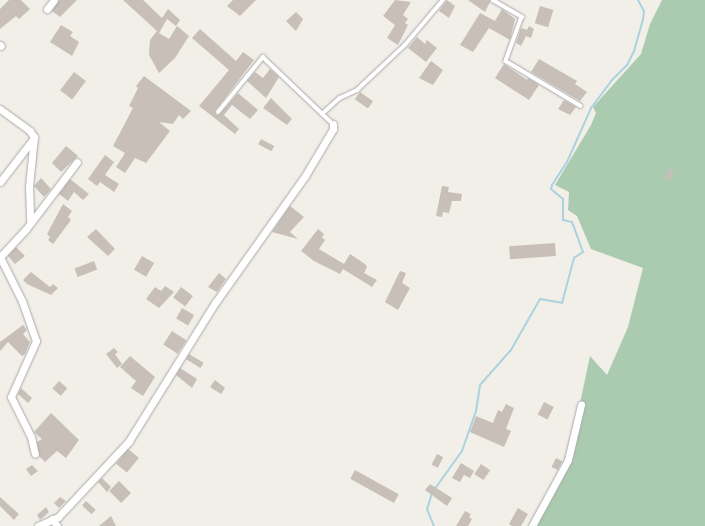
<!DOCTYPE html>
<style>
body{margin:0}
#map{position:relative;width:705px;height:526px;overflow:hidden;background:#f2efe9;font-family:Roboto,sans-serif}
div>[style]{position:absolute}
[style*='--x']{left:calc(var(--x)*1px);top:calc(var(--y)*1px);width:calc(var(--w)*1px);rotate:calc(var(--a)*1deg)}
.cemetery>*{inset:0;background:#aacbaf}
.stream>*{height:2px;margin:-1px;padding:0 1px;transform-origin:1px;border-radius:1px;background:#aad3df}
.building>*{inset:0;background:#c7bfb8;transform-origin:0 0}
.roads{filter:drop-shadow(0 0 1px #a9a9a9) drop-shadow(0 0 1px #a9a9a9)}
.service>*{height:3.5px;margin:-1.75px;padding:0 1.75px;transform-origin:1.75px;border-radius:1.75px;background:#fff}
.minor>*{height:7px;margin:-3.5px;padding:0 3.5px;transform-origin:3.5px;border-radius:3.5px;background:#fff}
span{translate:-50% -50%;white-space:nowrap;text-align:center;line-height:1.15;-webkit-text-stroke:3px #fff;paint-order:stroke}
</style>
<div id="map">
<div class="cemetery">
<div style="clip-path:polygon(662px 0,705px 0,705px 526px,532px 526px,568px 460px,590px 356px,607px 375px,628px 327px,643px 268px,591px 249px,577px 216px,568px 210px,569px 192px,555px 185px,591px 125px,596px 113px,593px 107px,641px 54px,650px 24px)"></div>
</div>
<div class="stream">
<div style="--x:434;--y:490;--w:48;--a:-54.3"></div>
<div style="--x:462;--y:451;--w:42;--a:-70.7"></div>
<div style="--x:476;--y:411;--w:26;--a:-81"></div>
<div style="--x:480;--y:385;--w:47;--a:-48.5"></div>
<div style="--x:511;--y:350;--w:59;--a:-60.4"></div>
<div style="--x:540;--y:299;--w:22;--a:10"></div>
<div style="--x:562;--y:303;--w:47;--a:-75.1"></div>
<div style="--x:574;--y:258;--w:11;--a:-34"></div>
<div style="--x:583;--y:252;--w:32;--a:-110"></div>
<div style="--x:572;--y:222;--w:9;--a:-167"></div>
<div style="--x:563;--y:220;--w:21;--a:-90"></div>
<div style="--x:563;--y:199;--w:16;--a:-140"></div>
<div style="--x:551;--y:189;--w:4;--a:-76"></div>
<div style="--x:552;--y:185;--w:27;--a:-57"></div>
<div style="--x:567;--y:162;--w:59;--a:-66"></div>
<div style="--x:591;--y:108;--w:34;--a:-53"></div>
<div style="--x:611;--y:81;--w:23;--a:-45"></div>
<div style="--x:627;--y:65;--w:16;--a:-63"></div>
<div style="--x:634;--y:51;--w:32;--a:-74"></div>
<div style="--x:643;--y:20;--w:9;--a:-84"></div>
<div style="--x:644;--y:11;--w:13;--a:-119"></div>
<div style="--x:432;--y:493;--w:17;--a:107"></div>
<div style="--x:427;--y:509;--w:18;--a:68"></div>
</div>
<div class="building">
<div style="clip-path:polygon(9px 0,21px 0,30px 9px,19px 19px,16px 16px,0 29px,0 9px)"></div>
<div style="clip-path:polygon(59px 0,77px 0,60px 17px,52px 11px)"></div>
<div style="clip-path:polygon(123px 0,143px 0,162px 18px,168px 9px,180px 20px,176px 26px,167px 19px,159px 33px,169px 39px,177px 26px,189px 36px,175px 58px,159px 73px,149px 55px,150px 40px,157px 31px)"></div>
<div style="clip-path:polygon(233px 0,256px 0,240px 16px,227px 6px)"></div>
<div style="clip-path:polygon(395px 0,411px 2px,403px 15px,408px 19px,405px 23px,408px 25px,398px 45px,387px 38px,395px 25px,383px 16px)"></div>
<div style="clip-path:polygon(447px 0,455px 6px,449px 18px,439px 11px)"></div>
<div style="clip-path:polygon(468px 0,490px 0,490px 2px,485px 12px)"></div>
<div style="left:540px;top:6px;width:14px;height:18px;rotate:17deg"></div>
<div style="clip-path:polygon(502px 9px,515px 19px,510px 40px,489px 28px,473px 52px,460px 45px,480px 13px,495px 21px)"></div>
<div style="clip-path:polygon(296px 12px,303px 19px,296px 31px,286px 21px)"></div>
<div style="clip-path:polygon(61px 25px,73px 32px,70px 36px,79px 42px,72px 56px,50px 42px)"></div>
<div style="clip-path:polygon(529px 26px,534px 29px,531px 38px,526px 36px,521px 46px,516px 43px,521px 28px,527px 30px)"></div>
<div style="clip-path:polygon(200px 29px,236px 61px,243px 52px,254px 60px,215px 111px,216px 115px,220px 114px,238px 93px,258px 110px,250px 119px,232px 105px,224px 115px,239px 129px,235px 134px,199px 106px,229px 70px,192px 38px)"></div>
<div style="clip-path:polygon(417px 37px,425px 44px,427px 40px,437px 48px,426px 62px,408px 48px)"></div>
<div style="clip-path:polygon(539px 59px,577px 81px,575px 84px,587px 92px,580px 101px,531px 72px)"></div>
<div style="clip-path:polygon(431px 61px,443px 70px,433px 85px,419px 78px)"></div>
<div style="clip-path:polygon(504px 64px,527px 80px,528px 78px,539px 85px,529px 100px,495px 78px)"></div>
<div style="clip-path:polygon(270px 69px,279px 77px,266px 98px,247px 81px,255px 72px,263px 78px)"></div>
<div style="left:74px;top:72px;width:15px;height:23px;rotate:37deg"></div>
<div style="clip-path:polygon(144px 76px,191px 111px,183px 119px,179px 115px,173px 124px,159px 122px,170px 131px,146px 163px,135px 158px,125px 173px,116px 167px,125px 153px,113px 146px,133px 108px,129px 106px,138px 88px,136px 86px)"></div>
<div style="left:360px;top:92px;width:16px;height:9px;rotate:35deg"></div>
<div style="clip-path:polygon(271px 98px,292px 119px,287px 125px,263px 108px)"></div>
<div style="clip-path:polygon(564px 100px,576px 107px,570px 115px,558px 109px)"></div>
<div style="left:261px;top:139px;width:15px;height:6px;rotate:28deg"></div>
<div style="clip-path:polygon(66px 146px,78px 156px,61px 172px,52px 163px)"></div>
<div style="clip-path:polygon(105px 155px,114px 162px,105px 175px,119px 184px,114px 192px,100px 182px,97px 186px,88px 179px)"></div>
<div style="clip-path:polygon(669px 168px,674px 171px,670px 180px,665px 178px)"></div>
<div style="clip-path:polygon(41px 178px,51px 189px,44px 197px,34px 186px)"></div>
<div style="clip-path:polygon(70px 179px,89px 194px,83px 200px,74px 192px,68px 201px,59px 194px)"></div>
<div style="clip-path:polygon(442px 186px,449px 187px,448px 192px,462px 194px,461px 201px,452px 201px,449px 213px,443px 212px,442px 217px,436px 216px)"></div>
<div style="clip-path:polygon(63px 204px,72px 211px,68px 217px,71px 220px,53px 244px,48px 240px,50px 237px,47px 234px)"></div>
<div style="clip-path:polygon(290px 206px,304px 217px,290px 232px,298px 239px,272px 232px)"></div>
<div style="clip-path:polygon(96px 229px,115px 249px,108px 256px,87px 237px)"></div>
<div style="clip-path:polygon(318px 229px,324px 234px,322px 237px,325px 240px,319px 249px,344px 264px,350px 254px,365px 264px,367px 267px,364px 273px,377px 280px,372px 287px,343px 269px,340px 274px,314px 261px,301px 251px)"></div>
<div style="left:555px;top:243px;width:13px;height:46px;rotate:86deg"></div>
<div style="clip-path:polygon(16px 247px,25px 256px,15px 264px,8px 256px)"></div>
<div style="left:142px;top:256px;width:14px;height:16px;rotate:30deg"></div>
<div style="left:94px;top:261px;width:9px;height:21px;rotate:69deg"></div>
<div style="clip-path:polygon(400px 271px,406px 273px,402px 283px,410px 288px,398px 310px,385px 302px)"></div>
<div style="clip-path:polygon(31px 272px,50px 287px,53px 284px,58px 288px,51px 295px,27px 284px,23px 280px)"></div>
<div style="clip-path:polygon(219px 273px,226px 279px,217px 292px,208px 287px)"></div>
<div style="clip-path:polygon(165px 286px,174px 292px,159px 308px,146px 299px,155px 287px,161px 291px)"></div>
<div style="left:181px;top:287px;width:15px;height:13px;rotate:37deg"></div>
<div style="left:182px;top:308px;width:14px;height:12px;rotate:30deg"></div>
<div style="clip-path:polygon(23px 325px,27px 330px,23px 334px,30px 342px,25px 354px,22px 356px,8px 342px,0 351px,0 342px)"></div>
<div style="left:172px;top:331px;width:17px;height:16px;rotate:33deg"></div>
<div style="clip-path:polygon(114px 348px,118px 352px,115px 354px,122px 364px,117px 368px,106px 354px)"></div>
<div style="left:189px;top:354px;width:17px;height:6px;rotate:31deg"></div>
<div style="clip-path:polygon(130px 356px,155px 377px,143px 396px,131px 388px,136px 381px,120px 367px)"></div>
<div style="clip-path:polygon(180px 368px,197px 379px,192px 388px,176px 375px)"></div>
<div style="clip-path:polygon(215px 380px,225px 388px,221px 394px,210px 387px)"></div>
<div style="left:59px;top:381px;width:11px;height:10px;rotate:41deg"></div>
<div style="clip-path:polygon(21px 388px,32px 398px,28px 403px,18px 394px)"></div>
<div style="left:544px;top:402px;width:11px;height:14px;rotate:27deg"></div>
<div style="clip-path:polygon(506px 404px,514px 408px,506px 429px,511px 431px,504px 447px,470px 432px,476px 416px,493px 423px,498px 410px,502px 412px)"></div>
<div style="clip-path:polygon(51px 413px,79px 440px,66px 458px,57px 451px,45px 462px,39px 456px,37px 442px,42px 439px,34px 432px)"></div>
<div style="left:128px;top:449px;width:14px;height:19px;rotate:39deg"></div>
<div style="left:437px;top:454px;width:7px;height:12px;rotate:27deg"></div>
<div style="left:556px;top:458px;width:7px;height:10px;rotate:27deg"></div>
<div style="clip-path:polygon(461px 463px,474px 471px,470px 478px,464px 475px,460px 482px,452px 478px)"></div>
<div style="left:481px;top:464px;width:11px;height:12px;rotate:34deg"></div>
<div style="clip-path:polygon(32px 465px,38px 471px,31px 476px,26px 469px)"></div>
<div style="left:355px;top:470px;width:50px;height:10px;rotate:29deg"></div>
<div style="clip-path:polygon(102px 478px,111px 487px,107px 492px,98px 482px)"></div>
<div style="left:119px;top:481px;width:17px;height:14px;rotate:45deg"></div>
<div style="clip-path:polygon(430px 484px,452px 498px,447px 506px,425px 490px)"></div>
<div style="clip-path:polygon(0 497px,19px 514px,14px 520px,0 506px)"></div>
<div style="clip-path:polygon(60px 497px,66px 501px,59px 508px,54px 503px)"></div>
<div style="left:86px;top:501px;width:13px;height:6px;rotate:42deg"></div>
<div style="clip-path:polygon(46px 507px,49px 512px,40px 520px,37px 515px)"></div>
<div style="clip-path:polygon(518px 508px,528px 514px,521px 526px,512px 526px,509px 524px)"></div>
<div style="clip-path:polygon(465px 511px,471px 514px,469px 517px,472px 519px,468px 526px,456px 526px)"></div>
<div style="clip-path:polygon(111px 516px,116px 526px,99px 526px)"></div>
</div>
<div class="roads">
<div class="service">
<div style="--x:493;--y:0;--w:34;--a:30"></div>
<div style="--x:522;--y:17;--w:47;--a:110"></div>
<div style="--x:506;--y:61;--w:87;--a:31"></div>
<div style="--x:218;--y:112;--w:71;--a:-50.7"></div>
<div style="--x:263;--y:57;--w:97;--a:43.7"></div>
<div style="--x:322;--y:114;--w:24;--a:-42"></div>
<div style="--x:340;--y:98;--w:19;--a:-25"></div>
<div style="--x:357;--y:90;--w:66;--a:-43.2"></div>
<div style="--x:405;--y:45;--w:59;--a:-49.8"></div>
</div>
<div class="minor">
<div style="--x:47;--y:9;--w:11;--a:-52"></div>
<div style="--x:0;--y:45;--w:1;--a:45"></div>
<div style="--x:0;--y:109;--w:37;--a:36"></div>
<div style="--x:30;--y:131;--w:7;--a:56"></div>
<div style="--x:34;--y:137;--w:49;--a:95.8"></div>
<div style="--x:29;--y:186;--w:36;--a:88"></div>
<div style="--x:0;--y:182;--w:56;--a:-52.3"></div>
<div style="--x:0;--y:257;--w:49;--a:63.4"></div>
<div style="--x:22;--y:301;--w:42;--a:70.7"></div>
<div style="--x:36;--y:341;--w:61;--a:114.1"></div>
<div style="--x:11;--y:397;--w:45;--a:63.4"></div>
<div style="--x:31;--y:437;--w:17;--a:77"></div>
<div style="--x:0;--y:257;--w:38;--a:-47"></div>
<div style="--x:26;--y:229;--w:84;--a:-52.7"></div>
<div style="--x:52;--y:519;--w:9;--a:54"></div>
<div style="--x:38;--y:526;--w:22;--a:-24"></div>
<div style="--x:58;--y:517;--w:104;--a:-46.9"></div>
<div style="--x:129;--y:441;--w:163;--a:-58.1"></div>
<div style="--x:215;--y:303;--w:156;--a:-54.7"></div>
<div style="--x:305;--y:176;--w:55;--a:-59.2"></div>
<div style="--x:333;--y:129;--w:5;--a:-90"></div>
<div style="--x:532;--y:526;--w:75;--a:-61.4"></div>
<div style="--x:568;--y:460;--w:57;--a:-76.7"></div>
</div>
</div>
</div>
